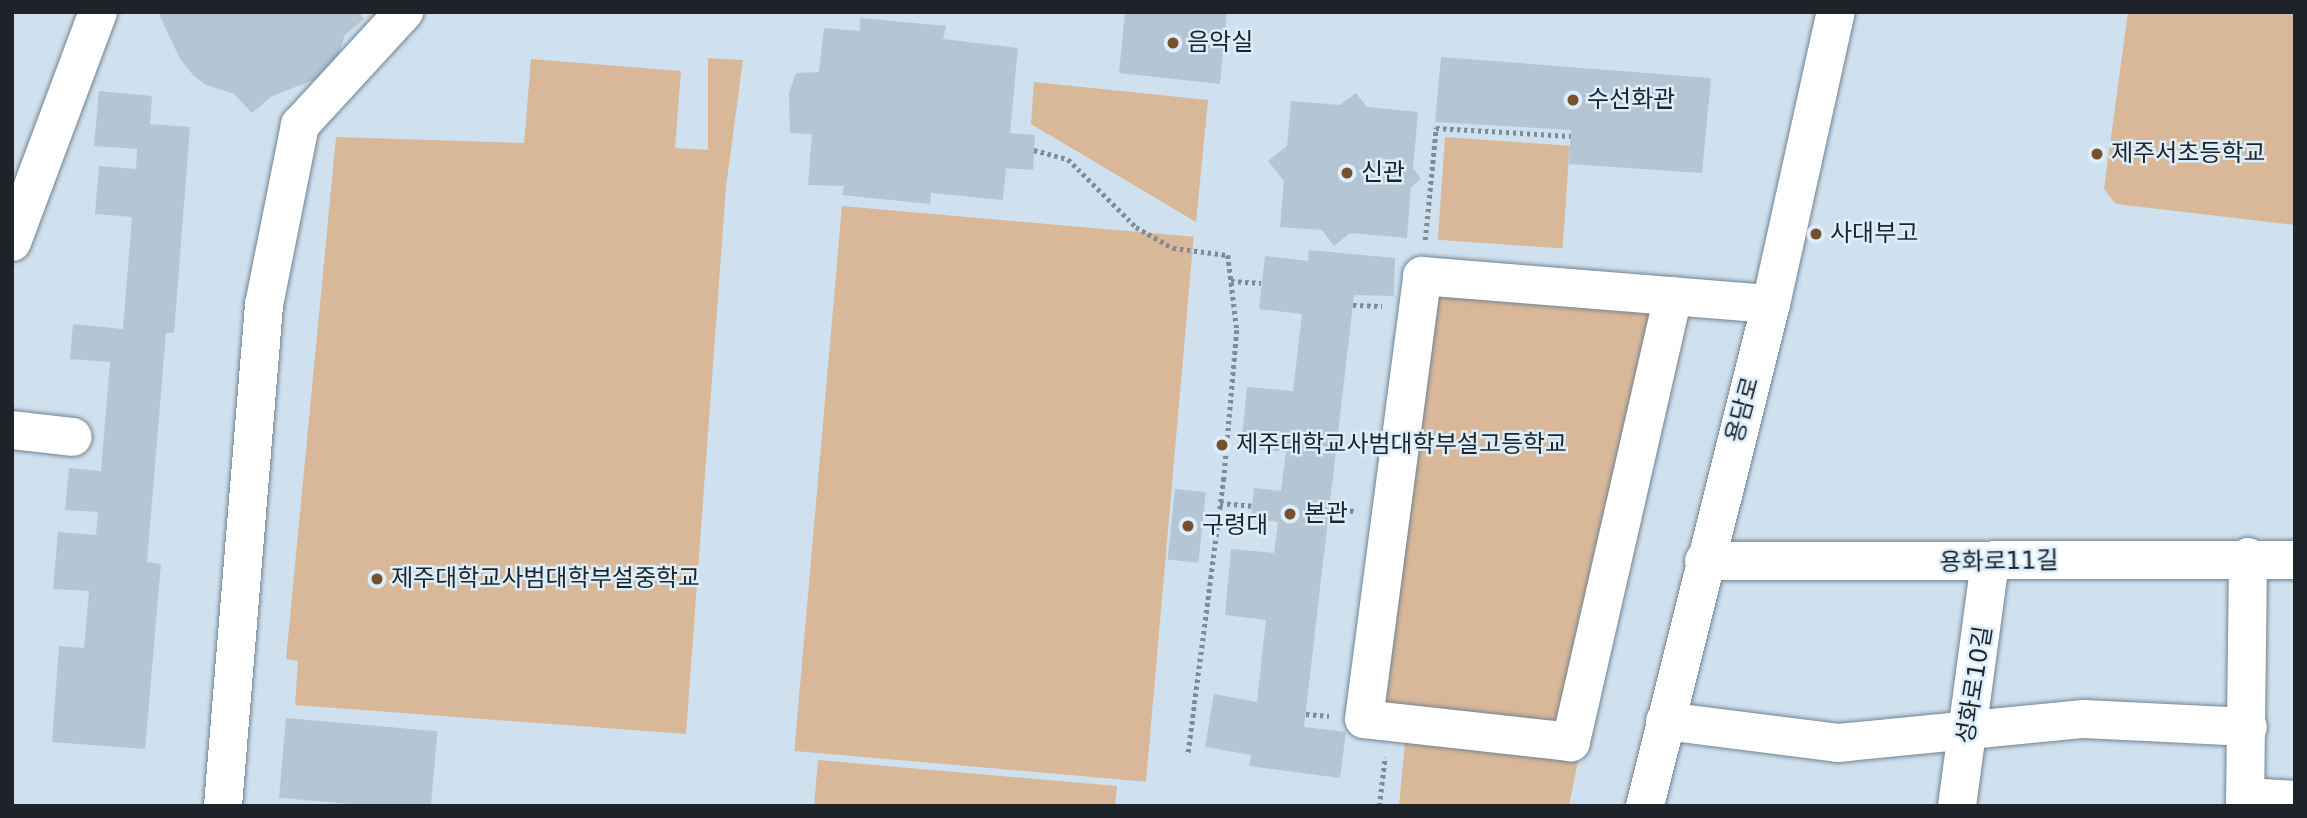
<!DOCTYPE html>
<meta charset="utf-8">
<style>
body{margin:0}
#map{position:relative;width:2307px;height:818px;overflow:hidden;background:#cfe1ef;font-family:"DejaVu Sans","Noto Sans KR",sans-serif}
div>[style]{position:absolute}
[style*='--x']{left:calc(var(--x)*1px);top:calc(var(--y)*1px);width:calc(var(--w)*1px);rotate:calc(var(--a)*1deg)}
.green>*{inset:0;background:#d9b899;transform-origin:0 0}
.building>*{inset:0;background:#b4c5d3;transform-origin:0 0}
.path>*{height:4.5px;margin-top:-2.25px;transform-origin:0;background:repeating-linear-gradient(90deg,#7f8c96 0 3.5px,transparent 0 7px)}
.roads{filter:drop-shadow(0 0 2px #738390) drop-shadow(0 0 2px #738390)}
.minor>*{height:38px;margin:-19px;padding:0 19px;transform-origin:19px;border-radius:19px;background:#fff}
.dots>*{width:19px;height:19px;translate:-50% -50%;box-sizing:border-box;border:4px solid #dceefc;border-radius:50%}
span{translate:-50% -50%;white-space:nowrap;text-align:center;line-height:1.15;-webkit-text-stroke:5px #dceefc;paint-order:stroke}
.poi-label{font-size:24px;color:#1d2328}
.left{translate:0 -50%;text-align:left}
.street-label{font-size:24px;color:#1d2328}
.frame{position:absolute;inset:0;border:14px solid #1d2328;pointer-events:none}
</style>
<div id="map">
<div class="green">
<div style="clip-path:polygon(2128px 12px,2295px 12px,2295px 225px,2116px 204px,2104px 189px)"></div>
<div style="clip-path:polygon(708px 58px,743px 60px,726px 187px,686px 734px,295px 705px,298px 661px,286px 659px,336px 137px,524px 143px,531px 59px,681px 71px,675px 148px,708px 150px)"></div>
<div style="clip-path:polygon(1034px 82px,1208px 100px,1196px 222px,1031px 124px)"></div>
<div style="left:1445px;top:137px;width:125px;height:103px;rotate:4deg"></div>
<div style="left:842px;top:206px;width:353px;height:547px;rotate:5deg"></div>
<div style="clip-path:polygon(1437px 292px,1651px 308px,1565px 732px,1384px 715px)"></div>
<div style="clip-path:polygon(1405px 743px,1579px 756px,1569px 806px,1399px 806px)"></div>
<div style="clip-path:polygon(818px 760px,1117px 786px,1115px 806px,814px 806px)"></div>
</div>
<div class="building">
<div style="clip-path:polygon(158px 12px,359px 12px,364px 19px,345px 35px,335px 64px,319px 78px,272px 96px,252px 113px,234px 94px,206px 85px,193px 75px,180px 59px)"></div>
<div style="clip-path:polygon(1125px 12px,1227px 12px,1220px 84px,1119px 73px)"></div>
<div style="clip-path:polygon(860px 18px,946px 26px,943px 39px,1018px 48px,1010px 133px,1035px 135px,1033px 170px,1006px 168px,1003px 200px,931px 193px,930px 204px,842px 195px,844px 186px,808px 185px,812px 134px,790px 133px,789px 93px,796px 73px,819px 72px,824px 28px,860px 31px)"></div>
<div style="clip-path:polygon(1441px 57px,1711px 78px,1702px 173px,1569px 164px,1571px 130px,1435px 122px)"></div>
<div style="clip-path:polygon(99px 91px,152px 96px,150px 124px,190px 127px,174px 333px,166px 333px,147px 562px,161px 564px,145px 749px,52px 742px,59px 646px,84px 648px,89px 591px,53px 589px,58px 532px,96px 535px,98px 512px,65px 510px,69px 468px,101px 471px,110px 362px,70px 359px,73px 324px,123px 329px,132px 217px,95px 214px,99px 166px,136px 169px,137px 149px,94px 146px)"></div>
<div style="clip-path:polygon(1356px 93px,1367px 107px,1418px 112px,1413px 168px,1421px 179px,1411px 187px,1407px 238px,1350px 233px,1334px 246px,1322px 230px,1280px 227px,1284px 181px,1268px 161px,1287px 146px,1291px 101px,1340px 105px)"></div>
<div style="clip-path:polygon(1309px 250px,1395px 258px,1394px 296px,1354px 295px,1304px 727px,1346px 732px,1340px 778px,1249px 766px,1251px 755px,1205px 747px,1214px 694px,1257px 702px,1266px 620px,1225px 615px,1231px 549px,1274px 553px,1278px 522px,1251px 519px,1254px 488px,1281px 491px,1286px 452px,1241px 448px,1247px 387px,1293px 391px,1302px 314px,1259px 309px,1265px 256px,1308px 261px)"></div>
<div style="left:1175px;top:489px;width:31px;height:71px;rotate:6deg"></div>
<div style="left:286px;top:718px;width:152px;height:80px;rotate:5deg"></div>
</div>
<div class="path">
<div style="--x:1034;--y:150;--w:35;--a:15"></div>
<div style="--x:1068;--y:159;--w:96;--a:45"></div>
<div style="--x:1136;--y:227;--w:43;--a:29.6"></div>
<div style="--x:1173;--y:248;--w:55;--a:7.3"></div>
<div style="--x:1228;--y:255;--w:76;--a:83.2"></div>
<div style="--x:1237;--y:330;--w:149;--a:95"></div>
<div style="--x:1224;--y:478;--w:279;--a:97.4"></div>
<div style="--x:1425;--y:240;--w:113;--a:-84.4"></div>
<div style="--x:1436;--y:128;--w:135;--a:3.4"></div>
<div style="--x:1231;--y:281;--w:30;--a:4"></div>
<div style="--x:1353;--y:305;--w:29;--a:2"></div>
<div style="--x:1220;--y:503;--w:32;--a:5"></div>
<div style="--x:1329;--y:510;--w:27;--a:2"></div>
<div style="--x:1306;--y:714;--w:23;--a:5"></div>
<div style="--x:1379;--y:806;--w:49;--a:-83"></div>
</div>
<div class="roads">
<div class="minor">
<div style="--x:12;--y:242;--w:246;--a:-69.5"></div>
<div style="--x:1673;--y:296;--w:458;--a:102.9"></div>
<div style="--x:1571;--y:742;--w:208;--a:-173.7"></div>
<div style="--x:1364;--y:719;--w:447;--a:-82.5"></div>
<div style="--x:1422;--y:276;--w:350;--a:4.6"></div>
<div style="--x:12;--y:430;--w:61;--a:6.5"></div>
<div style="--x:1704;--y:561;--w:591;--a:-0.1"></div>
<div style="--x:1665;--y:721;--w:174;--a:7.2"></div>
<div style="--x:1838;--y:743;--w:247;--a:-5.6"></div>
<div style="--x:2084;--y:719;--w:164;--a:2.8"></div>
<div style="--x:2246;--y:797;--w:49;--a:3.5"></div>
<div style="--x:223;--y:806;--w:503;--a:-85.32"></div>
<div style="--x:264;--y:305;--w:184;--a:-78.7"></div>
<div style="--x:300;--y:125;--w:154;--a:-47.4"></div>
<div style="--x:1645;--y:806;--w:518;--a:-75.91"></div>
<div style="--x:1771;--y:304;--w:299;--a:-77.5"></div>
<div style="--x:1957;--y:806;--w:245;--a:-82.3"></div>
<div style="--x:2245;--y:806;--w:249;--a:-89.3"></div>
</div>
</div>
<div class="dots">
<div style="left:1173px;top:43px;background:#77512d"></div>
<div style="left:1573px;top:100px;background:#77512d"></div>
<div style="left:2097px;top:154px;background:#77512d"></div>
<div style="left:1347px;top:173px;background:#77512d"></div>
<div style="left:1816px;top:234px;background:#77512d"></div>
<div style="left:1222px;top:445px;background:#77512d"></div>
<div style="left:1290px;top:514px;background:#77512d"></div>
<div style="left:1188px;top:526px;background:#77512d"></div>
<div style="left:377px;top:579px;background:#77512d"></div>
</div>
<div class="poi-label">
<span class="left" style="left:1187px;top:43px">음악실</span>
<span class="left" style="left:1587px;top:100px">수선화관</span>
<span class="left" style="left:2111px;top:154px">제주서초등학교</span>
<span class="left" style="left:1361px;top:173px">신관</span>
<span class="left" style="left:1830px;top:234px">사대부고</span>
<span class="left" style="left:1236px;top:445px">제주대학교사범대학부설고등학교</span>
<span class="left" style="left:1304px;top:514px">본관</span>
<span class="left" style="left:1202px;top:526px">구령대</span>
<span class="left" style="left:391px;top:579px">제주대학교사범대학부설중학교</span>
</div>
<div class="street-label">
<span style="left:1743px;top:410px;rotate:-75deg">용담로</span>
<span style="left:1999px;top:562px;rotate:-1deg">용화로11길</span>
<span style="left:1975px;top:685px;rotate:-81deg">성화로10길</span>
</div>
<div class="frame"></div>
</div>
